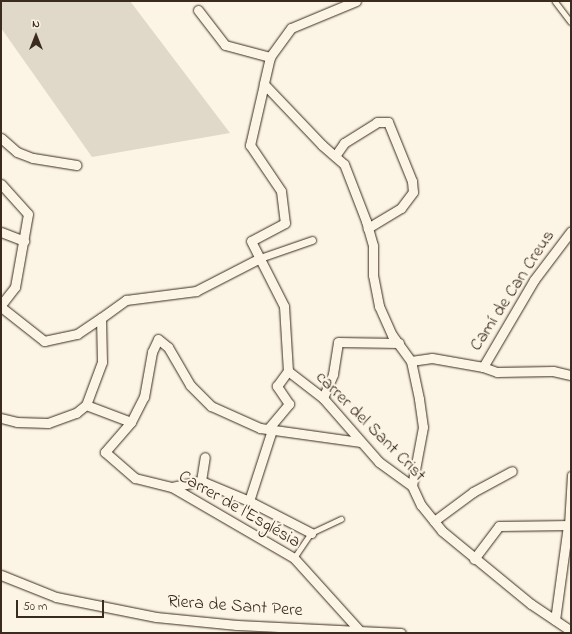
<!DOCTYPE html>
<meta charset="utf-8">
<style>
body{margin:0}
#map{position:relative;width:572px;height:634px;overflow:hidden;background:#fcf5e5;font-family:"Indie Flower",sans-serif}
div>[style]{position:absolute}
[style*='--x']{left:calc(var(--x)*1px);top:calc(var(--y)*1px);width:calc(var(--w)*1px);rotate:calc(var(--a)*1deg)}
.green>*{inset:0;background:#e0d8c8}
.roads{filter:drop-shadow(0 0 1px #3b2a1e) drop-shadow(0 0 1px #3b2a1e)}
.service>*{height:4.5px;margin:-2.25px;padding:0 2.25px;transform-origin:2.25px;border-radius:2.25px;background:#fcf5e5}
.pedestrian>*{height:7px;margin:-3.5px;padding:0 3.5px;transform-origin:3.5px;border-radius:3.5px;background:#fcf5e5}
.minor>*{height:9px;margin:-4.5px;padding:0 4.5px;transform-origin:4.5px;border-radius:4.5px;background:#fcf5e5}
span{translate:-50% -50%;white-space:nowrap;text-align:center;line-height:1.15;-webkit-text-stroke:4px #fcf5e5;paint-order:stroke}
.street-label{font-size:18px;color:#3b2a1e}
.frame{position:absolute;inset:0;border:2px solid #3b2a1e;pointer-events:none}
.north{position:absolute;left:16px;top:16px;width:40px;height:40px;-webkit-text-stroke:3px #fcf5e5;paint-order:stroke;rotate:0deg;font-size:11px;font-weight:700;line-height:16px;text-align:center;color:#3b2a1e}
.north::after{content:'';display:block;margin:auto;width:14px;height:18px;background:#3b2a1e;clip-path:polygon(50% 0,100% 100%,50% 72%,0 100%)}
.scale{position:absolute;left:16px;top:600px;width:88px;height:18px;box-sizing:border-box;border:2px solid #3b2a1e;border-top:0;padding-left:5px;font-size:12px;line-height:14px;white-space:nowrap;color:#3b2a1e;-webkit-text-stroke:3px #fcf5e5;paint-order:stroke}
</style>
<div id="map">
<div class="green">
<div style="clip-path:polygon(1px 1px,130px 1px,230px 133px,92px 157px,1px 28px)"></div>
</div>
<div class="roads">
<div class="service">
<div style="--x:555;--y:1;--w:26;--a:53"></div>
<div style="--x:294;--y:558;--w:30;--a:-56"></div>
<div style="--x:311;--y:533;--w:33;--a:-25"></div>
</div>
<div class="pedestrian">
<div style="--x:260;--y:258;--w:55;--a:-19.1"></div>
<div style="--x:568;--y:525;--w:50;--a:-86.6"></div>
</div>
<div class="minor">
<div style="--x:356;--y:1;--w:70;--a:157.4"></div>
<div style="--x:291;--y:28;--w:36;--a:126"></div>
<div style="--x:270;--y:57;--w:28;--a:103"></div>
<div style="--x:264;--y:84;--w:84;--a:46.4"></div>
<div style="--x:322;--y:145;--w:29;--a:41"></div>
<div style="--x:344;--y:164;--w:61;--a:68.9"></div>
<div style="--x:366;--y:221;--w:26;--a:74"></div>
<div style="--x:373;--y:246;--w:29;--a:90"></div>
<div style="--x:373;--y:275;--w:32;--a:79"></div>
<div style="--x:379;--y:306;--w:32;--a:66"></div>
<div style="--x:392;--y:335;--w:32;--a:54"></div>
<div style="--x:411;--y:361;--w:39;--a:78"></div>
<div style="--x:419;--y:399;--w:28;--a:82"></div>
<div style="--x:423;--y:427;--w:60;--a:100.6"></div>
<div style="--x:198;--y:10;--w:44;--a:52.4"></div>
<div style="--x:225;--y:45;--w:47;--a:14.9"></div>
<div style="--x:264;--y:84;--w:63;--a:102.9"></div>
<div style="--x:250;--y:145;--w:55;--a:56"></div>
<div style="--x:281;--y:191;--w:32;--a:83"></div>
<div style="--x:285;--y:223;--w:38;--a:152"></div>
<div style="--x:251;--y:241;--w:73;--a:63.1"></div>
<div style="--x:284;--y:306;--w:65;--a:86.5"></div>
<div style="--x:288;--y:371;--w:44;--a:37.6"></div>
<div style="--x:323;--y:398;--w:85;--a:48.8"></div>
<div style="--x:379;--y:462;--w:41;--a:36"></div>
<div style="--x:412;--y:486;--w:21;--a:65"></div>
<div style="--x:421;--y:505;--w:33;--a:51"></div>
<div style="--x:442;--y:531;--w:115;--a:39.4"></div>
<div style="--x:531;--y:604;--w:48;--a:34"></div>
<div style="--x:1;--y:138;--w:21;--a:41"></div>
<div style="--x:17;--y:152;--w:17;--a:21"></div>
<div style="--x:33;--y:158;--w:44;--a:9.2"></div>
<div style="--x:335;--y:156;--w:16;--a:-55"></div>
<div style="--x:344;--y:143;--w:39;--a:-32"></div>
<div style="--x:377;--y:122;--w:11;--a:0"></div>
<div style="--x:388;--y:122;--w:64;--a:67.9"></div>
<div style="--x:412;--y:181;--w:11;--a:85"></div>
<div style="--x:413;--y:192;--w:20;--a:127"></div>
<div style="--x:401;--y:208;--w:39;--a:149"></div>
<div style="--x:1;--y:184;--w:40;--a:48"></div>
<div style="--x:28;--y:214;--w:74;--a:100.1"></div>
<div style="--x:15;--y:287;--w:23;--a:128"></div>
<div style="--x:1;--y:232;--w:25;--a:21"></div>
<div style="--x:1;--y:307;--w:55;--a:38.3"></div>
<div style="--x:44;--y:341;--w:34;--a:-12"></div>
<div style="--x:77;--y:334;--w:29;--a:-34"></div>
<div style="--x:411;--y:361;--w:21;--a:-8"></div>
<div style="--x:432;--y:358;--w:52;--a:10"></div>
<div style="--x:483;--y:367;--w:101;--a:-59.6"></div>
<div style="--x:534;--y:280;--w:61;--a:-52.9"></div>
<div style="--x:483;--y:367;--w:15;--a:20"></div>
<div style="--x:497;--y:372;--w:56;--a:-1"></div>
<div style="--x:553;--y:371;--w:18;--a:13"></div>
<div style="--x:323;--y:398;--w:26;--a:-67"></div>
<div style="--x:333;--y:374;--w:32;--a:-81"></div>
<div style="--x:338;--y:342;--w:61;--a:0.9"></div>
<div style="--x:86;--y:405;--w:48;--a:20.7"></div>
<div style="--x:131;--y:422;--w:28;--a:-63"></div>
<div style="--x:144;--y:397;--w:46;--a:-79.9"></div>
<div style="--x:152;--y:352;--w:14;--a:-65"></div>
<div style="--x:158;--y:339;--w:13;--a:39"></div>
<div style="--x:168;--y:347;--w:44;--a:59.9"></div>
<div style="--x:190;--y:385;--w:30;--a:45"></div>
<div style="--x:211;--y:406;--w:54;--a:24.2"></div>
<div style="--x:260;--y:428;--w:100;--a:8"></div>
<div style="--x:1;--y:418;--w:16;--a:14"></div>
<div style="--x:17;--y:422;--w:31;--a:2"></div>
<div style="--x:48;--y:423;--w:30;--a:-20"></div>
<div style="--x:76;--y:413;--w:13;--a:-39"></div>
<div style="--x:86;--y:405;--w:46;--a:-69.6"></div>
<div style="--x:102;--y:362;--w:44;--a:-91.3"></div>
<div style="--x:101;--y:318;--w:31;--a:-36"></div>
<div style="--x:126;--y:300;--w:71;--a:-7.3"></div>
<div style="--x:196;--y:291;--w:72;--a:-27.3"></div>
<div style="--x:131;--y:422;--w:40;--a:131"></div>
<div style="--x:105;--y:452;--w:40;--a:41"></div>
<div style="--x:135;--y:478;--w:38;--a:14"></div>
<div style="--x:172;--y:487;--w:141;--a:30.2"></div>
<div style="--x:294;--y:558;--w:98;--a:47.9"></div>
<div style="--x:268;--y:429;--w:33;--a:-50"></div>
<div style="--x:289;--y:404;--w:22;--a:-124"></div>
<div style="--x:277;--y:386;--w:19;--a:-54"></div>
<div style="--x:201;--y:481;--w:24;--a:-81"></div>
<div style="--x:172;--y:487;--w:30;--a:-12"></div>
<div style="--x:201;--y:481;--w:52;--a:22.6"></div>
<div style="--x:249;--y:501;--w:70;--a:27.3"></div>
<div style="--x:249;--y:501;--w:75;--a:-72.1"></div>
<div style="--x:434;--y:521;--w:49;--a:-36.6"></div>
<div style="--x:473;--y:492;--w:44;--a:-28.3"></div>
<div style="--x:474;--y:559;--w:41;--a:-52.9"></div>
<div style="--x:499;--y:526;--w:72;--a:-0.8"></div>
<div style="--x:1;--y:575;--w:59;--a:21.8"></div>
<div style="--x:56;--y:597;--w:102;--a:11.3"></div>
<div style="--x:156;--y:617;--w:81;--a:5.6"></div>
<div style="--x:237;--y:625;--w:164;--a:2.8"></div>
<div style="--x:555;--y:620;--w:96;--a:-82.2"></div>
</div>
</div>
<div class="street-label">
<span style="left:513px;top:291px;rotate:-57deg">Camí de Can Creus</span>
<span style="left:370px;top:427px;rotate:45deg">carrer del Sant Crist</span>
<span style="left:239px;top:510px;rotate:30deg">Carrer de l'Església</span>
<span style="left:235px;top:607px;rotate:4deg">Riera de Sant Pere</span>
</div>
<div class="frame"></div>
<div class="north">N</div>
<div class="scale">50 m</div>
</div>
